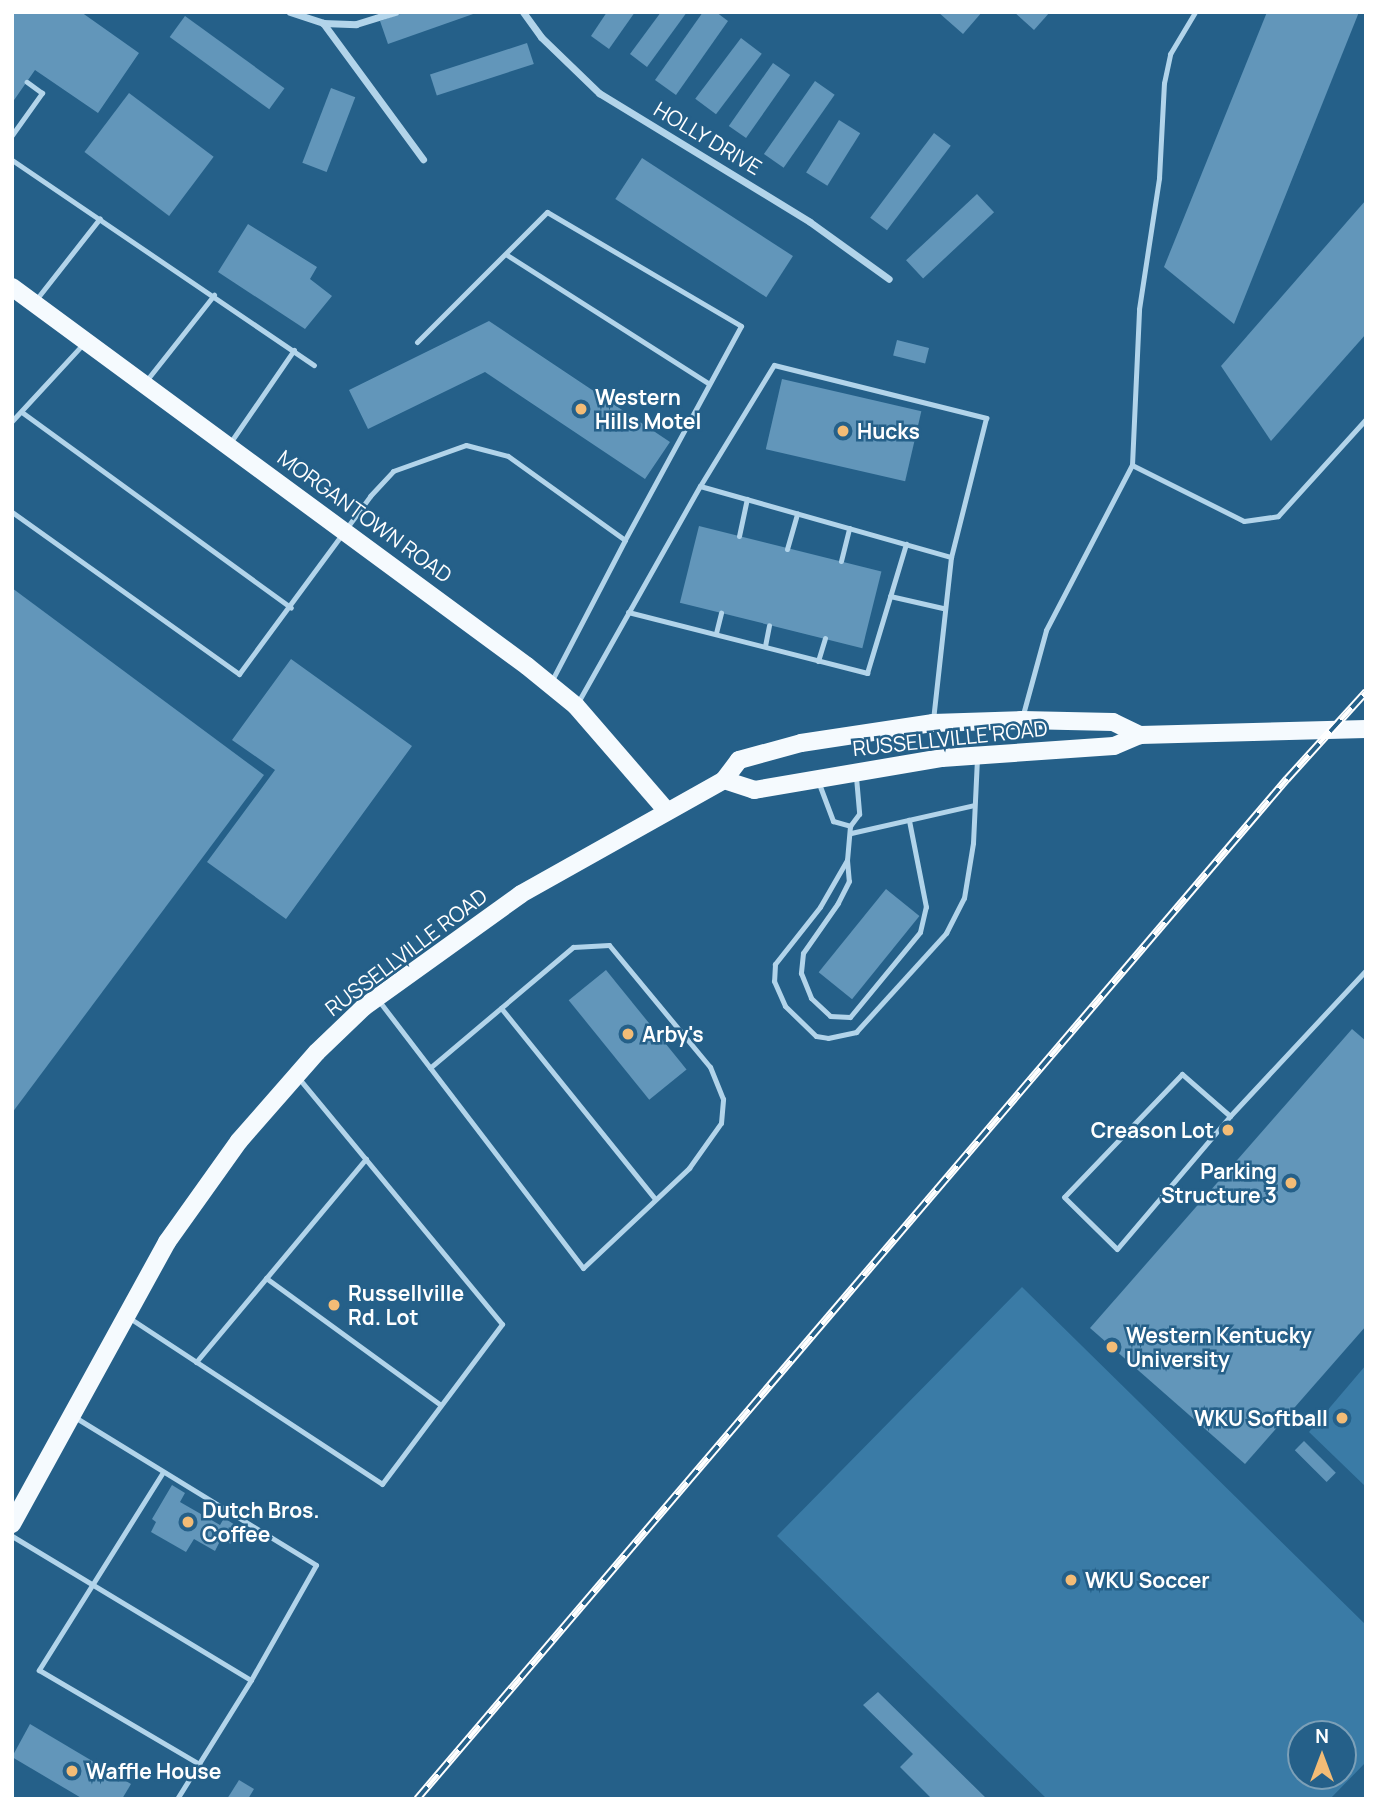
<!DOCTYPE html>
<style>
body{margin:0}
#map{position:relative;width:1378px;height:1811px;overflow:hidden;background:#256089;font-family:Manrope,sans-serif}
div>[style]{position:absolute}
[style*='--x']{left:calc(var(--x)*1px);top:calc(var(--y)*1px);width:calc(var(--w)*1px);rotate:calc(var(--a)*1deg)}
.green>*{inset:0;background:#3a7ba6}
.building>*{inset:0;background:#6296ba;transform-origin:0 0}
.lane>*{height:5px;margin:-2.5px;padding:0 2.5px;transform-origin:2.5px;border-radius:2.5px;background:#b2d4ea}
.street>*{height:7px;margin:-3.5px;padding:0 3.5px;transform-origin:3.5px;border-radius:3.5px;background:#b2d4ea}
.primary>*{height:18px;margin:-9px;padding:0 9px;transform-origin:9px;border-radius:9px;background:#f5fafe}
.rail>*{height:8px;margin-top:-4px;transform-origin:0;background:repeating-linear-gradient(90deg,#256089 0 16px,#fff 0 32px);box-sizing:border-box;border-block:2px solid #fff}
.dots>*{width:19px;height:19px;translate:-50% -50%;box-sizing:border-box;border:4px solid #256089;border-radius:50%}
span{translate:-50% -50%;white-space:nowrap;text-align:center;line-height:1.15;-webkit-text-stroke:5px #256089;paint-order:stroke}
.street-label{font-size:21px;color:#fff}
.poi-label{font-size:21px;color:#fff;font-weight:700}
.left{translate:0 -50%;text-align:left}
.right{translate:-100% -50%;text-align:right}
.frame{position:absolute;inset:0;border:14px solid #fff;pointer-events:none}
.north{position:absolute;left:1287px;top:1720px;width:70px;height:70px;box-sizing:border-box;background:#256089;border:2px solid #7ca0b8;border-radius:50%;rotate:0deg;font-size:19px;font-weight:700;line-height:28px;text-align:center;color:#fff}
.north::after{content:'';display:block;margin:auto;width:24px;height:32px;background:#f3bc76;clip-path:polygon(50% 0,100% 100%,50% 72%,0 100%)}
</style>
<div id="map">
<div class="green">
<div style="clip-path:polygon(evenodd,1022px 1287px,1366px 1625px,1366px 1762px,1330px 1799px,1047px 1799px,777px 1536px,1022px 1287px,1301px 1734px,1343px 1734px,1343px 1776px,1301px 1776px,1301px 1734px)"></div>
<div style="clip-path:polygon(1366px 1365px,1366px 1487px,1309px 1432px)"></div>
</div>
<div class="building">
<div style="clip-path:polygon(12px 12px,81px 12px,139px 53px,98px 113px,35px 70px,12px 103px)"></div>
<div style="clip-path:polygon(405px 12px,476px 12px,476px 13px,388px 44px,380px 21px)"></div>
<div style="clip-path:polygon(607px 12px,635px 12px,609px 49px,591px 36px)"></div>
<div style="clip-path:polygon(661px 12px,687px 12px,647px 67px,630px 54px)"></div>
<div style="clip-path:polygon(703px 12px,716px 12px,728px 21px,676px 95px,655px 80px)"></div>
<div style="clip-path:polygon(938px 12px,982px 12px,963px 34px)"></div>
<div style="clip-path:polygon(1014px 12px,1050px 12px,1034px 30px)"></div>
<div style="clip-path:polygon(1267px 12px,1359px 12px,1234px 324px,1164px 267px)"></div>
<div style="left:185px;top:16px;width:123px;height:26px;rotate:36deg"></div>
<div style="left:741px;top:38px;width:26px;height:76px;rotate:37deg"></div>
<div style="left:527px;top:43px;width:22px;height:102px;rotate:72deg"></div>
<div style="left:773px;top:63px;width:21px;height:77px;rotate:35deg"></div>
<div style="left:815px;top:81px;width:24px;height:89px;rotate:35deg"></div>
<div style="left:331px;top:88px;width:26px;height:80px;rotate:21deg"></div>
<div style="left:129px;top:93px;width:106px;height:74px;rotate:37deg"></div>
<div style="left:839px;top:120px;width:25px;height:62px;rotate:32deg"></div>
<div style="left:934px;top:133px;width:21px;height:106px;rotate:37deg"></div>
<div style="left:642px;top:158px;width:180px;height:49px;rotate:33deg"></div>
<div style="left:977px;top:194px;width:25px;height:97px;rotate:47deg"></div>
<div style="clip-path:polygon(1366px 200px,1366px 334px,1271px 441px,1221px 366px)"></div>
<div style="clip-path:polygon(248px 224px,317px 267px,310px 279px,332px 296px,305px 329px,218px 272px)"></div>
<div style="clip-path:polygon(489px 321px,670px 442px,645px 479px,485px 372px,368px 429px,349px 390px)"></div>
<div style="left:897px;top:340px;width:33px;height:16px;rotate:14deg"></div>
<div style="left:782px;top:379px;width:143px;height:72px;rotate:13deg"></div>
<div style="left:699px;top:526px;width:188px;height:79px;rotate:14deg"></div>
<div style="clip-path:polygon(12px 588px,264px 775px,12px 1113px)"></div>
<div style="clip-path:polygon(291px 659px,412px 746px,286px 919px,207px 862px,275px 770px,232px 740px)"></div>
<div style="left:886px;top:889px;width:43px;height:107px;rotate:39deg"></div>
<div style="left:606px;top:970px;width:128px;height:48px;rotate:51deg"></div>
<div style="clip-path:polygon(1352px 1029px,1366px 1041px,1366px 1326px,1245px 1464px,1090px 1328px)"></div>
<div style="left:1304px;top:1441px;width:45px;height:13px;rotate:45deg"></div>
<div style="clip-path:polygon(172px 1485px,185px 1493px,180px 1502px,220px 1525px,224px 1518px,240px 1528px,231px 1544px,221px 1539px,215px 1551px,194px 1539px,186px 1552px,151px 1532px,156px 1522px,152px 1519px)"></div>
<div style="clip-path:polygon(878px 1692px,987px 1799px,932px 1799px,900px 1767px,913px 1754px,863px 1705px)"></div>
<div style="clip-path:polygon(30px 1724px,131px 1784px,122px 1799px,83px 1799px,12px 1757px)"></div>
<div style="clip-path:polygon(239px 1780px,254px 1789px,248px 1799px,227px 1799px)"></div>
</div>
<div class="lane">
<div style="--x:12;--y:135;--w:52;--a:-54.5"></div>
<div style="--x:42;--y:93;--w:19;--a:-144"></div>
<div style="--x:12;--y:160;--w:365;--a:34.2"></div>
<div style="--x:507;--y:255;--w:238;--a:32.5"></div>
<div style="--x:35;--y:301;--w:105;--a:-51.9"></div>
<div style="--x:417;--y:342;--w:184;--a:-45"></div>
<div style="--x:547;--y:212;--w:225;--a:30.4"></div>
<div style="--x:741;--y:326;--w:243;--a:118.5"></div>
<div style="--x:146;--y:381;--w:110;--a:-51.7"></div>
<div style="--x:23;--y:413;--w:331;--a:36"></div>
<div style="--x:12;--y:421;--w:105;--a:-47.3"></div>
<div style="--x:230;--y:443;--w:113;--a:-55.5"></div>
<div style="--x:1132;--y:465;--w:156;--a:-87.4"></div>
<div style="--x:1139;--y:309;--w:133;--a:-81.3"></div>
<div style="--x:1159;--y:178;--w:95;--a:-87"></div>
<div style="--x:1164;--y:83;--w:30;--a:-78"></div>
<div style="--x:1170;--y:54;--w:49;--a:-59.2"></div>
<div style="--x:700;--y:486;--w:142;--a:-58.6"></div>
<div style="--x:774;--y:365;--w:219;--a:14"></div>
<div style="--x:986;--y:418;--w:143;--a:104.1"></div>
<div style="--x:12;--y:512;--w:279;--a:35.5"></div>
<div style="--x:239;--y:674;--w:221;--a:-53.6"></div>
<div style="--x:370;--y:496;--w:34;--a:-47"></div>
<div style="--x:393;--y:471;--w:77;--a:-19.6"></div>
<div style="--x:466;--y:445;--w:43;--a:14.7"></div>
<div style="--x:508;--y:456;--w:144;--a:35.7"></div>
<div style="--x:625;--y:540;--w:160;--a:117.5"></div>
<div style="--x:739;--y:536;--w:38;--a:-78"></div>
<div style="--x:787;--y:549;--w:37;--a:-74"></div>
<div style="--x:841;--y:561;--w:34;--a:-76"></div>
<div style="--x:890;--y:596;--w:54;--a:12.8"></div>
<div style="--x:628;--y:612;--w:247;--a:14.3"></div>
<div style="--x:867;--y:673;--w:135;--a:-73.2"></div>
<div style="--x:716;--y:633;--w:21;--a:-76"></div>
<div style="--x:765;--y:646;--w:21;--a:-79"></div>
<div style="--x:818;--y:661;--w:24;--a:-73"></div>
<div style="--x:577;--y:704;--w:250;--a:-60.6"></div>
<div style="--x:700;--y:486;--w:261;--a:15.8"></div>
<div style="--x:951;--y:557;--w:164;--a:96.3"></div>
<div style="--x:1022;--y:718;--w:91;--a:-74.7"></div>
<div style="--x:1046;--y:630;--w:186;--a:-62.5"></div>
<div style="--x:1132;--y:465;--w:125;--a:26.6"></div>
<div style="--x:1244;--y:521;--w:34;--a:-8"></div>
<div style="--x:1278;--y:516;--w:131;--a:-47.8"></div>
<div style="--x:856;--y:777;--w:37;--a:85"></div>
<div style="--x:859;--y:814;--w:15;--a:127"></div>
<div style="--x:850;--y:826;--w:34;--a:95"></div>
<div style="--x:847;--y:860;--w:54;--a:119.9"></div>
<div style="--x:820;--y:907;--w:73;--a:128.3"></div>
<div style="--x:775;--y:964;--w:17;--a:93"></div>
<div style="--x:774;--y:981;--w:27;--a:66"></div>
<div style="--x:785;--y:1006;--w:43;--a:44.1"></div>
<div style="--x:816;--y:1036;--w:12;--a:9"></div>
<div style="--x:828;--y:1038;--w:29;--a:-12"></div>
<div style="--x:856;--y:1032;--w:134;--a:-47.7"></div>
<div style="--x:946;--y:933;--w:39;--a:-63"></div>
<div style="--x:964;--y:898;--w:56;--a:-80.7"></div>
<div style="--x:973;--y:843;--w:84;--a:-87.3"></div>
<div style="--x:818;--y:781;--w:43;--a:69.4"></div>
<div style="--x:833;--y:821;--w:18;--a:16"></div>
<div style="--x:851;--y:833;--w:126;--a:-12.8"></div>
<div style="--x:847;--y:860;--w:21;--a:85"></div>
<div style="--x:849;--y:881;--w:25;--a:117"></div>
<div style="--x:838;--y:903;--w:61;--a:125"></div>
<div style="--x:803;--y:953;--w:20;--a:96"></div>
<div style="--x:801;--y:973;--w:27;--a:68"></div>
<div style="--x:811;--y:998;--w:26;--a:43"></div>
<div style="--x:830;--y:1016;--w:20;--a:3"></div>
<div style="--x:850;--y:1017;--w:110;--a:-50.5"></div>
<div style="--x:920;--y:932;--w:26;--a:-77"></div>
<div style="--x:926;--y:907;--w:89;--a:-101.1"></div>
<div style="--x:379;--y:1001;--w:336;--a:52.6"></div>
<div style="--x:583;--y:1268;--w:146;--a:-43.3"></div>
<div style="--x:689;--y:1168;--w:55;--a:-54.6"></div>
<div style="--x:721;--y:1123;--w:24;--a:-85"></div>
<div style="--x:723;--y:1099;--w:35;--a:-112"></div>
<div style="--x:710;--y:1067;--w:158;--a:-129.6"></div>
<div style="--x:609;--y:945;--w:36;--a:177"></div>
<div style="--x:573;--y:947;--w:187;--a:139.8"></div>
<div style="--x:501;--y:1008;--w:245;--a:51.1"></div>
<div style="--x:1230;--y:1116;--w:64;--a:-138.8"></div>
<div style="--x:1182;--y:1074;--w:170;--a:133.8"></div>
<div style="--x:1064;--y:1197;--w:74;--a:44.5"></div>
<div style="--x:1117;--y:1249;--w:175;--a:-49.6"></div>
<div style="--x:1230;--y:1116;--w:200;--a:-47"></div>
<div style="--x:266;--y:1278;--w:216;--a:36"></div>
<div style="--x:128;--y:1317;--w:304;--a:33.3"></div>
<div style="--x:382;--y:1484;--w:200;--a:-53.1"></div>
<div style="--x:502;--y:1324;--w:320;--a:-129.6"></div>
<div style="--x:196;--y:1362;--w:265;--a:-50.1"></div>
<div style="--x:73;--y:1416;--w:285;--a:31.5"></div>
<div style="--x:316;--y:1565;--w:132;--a:119.5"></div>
<div style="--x:163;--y:1472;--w:234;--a:122.1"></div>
<div style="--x:39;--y:1670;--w:186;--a:30.4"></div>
<div style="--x:12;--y:1536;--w:279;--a:31.1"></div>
<div style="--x:251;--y:1680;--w:140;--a:121.9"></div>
</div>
<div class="street">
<div style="--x:290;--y:12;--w:35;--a:18"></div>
<div style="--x:323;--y:23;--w:169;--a:53.7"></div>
<div style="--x:523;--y:12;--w:31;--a:54"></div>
<div style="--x:541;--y:37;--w:81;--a:44"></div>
<div style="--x:599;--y:93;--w:247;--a:31.4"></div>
<div style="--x:810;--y:222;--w:97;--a:35.8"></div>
<div style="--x:323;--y:23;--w:33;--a:2"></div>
<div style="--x:356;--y:24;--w:41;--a:-17.1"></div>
</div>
<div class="primary">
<div style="--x:12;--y:287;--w:639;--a:36.35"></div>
<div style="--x:527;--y:666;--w:63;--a:39.2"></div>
<div style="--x:576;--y:706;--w:138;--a:49.1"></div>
<div style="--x:724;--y:780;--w:32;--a:18"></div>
<div style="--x:754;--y:790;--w:191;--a:-9.7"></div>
<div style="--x:942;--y:758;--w:172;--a:-4"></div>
<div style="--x:1114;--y:746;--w:28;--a:-23"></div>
<div style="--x:1140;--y:735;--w:226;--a:-1.5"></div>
<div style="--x:12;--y:1524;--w:322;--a:-61.2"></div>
<div style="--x:167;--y:1242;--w:124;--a:-54.5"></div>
<div style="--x:239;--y:1141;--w:118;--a:-48.8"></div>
<div style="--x:317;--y:1052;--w:65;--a:-43.8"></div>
<div style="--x:364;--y:1007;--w:193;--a:-35.7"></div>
<div style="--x:521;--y:894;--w:233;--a:-29.3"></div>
<div style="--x:724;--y:780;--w:25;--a:-53"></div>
<div style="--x:739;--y:760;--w:64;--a:-15.3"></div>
<div style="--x:801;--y:743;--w:134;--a:-8.6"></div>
<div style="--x:933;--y:723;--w:89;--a:-1.9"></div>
<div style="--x:1022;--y:720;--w:91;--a:1.3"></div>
<div style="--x:1113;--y:722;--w:30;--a:26"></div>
</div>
<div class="rail">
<div style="--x:417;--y:1799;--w:1341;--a:-49.54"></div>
<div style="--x:1287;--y:779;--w:118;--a:-47.8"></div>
</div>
<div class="dots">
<div style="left:581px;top:409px;background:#f3bc76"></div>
<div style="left:843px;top:431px;background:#f3bc76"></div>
<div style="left:628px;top:1034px;background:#f3bc76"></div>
<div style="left:1228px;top:1130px;background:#f3bc76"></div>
<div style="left:1291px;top:1183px;background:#f3bc76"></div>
<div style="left:334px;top:1305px;background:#f3bc76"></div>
<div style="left:1112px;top:1347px;background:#f3bc76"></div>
<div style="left:1342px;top:1418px;background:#f3bc76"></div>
<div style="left:188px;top:1522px;background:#f3bc76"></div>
<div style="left:1071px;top:1580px;background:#f3bc76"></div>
<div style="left:72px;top:1771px;background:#f3bc76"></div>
</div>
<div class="street-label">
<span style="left:708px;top:138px;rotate:31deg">HOLLY DRIVE</span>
<span style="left:365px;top:516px;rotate:36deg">MORGANTOWN ROAD</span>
<span style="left:950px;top:738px;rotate:-6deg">RUSSELLVILLE ROAD</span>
<span style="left:406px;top:952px;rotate:-37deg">RUSSELLVILLE ROAD</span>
</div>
<div class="poi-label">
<span class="left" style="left:595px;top:409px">Western<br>Hills Motel</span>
<span class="left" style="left:857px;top:431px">Hucks</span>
<span class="left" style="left:642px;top:1034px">Arby's</span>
<span class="right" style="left:1214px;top:1130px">Creason Lot</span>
<span class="right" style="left:1277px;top:1183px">Parking<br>Structure 3</span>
<span class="left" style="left:348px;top:1305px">Russellville<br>Rd. Lot</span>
<span class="left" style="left:1126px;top:1347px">Western Kentucky<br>University</span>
<span class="right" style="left:1328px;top:1418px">WKU Softball</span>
<span class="left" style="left:202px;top:1522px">Dutch Bros.<br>Coffee</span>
<span class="left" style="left:1085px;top:1580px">WKU Soccer</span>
<span class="left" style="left:86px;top:1771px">Waffle House</span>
</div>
<div class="frame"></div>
<div class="north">N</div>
</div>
